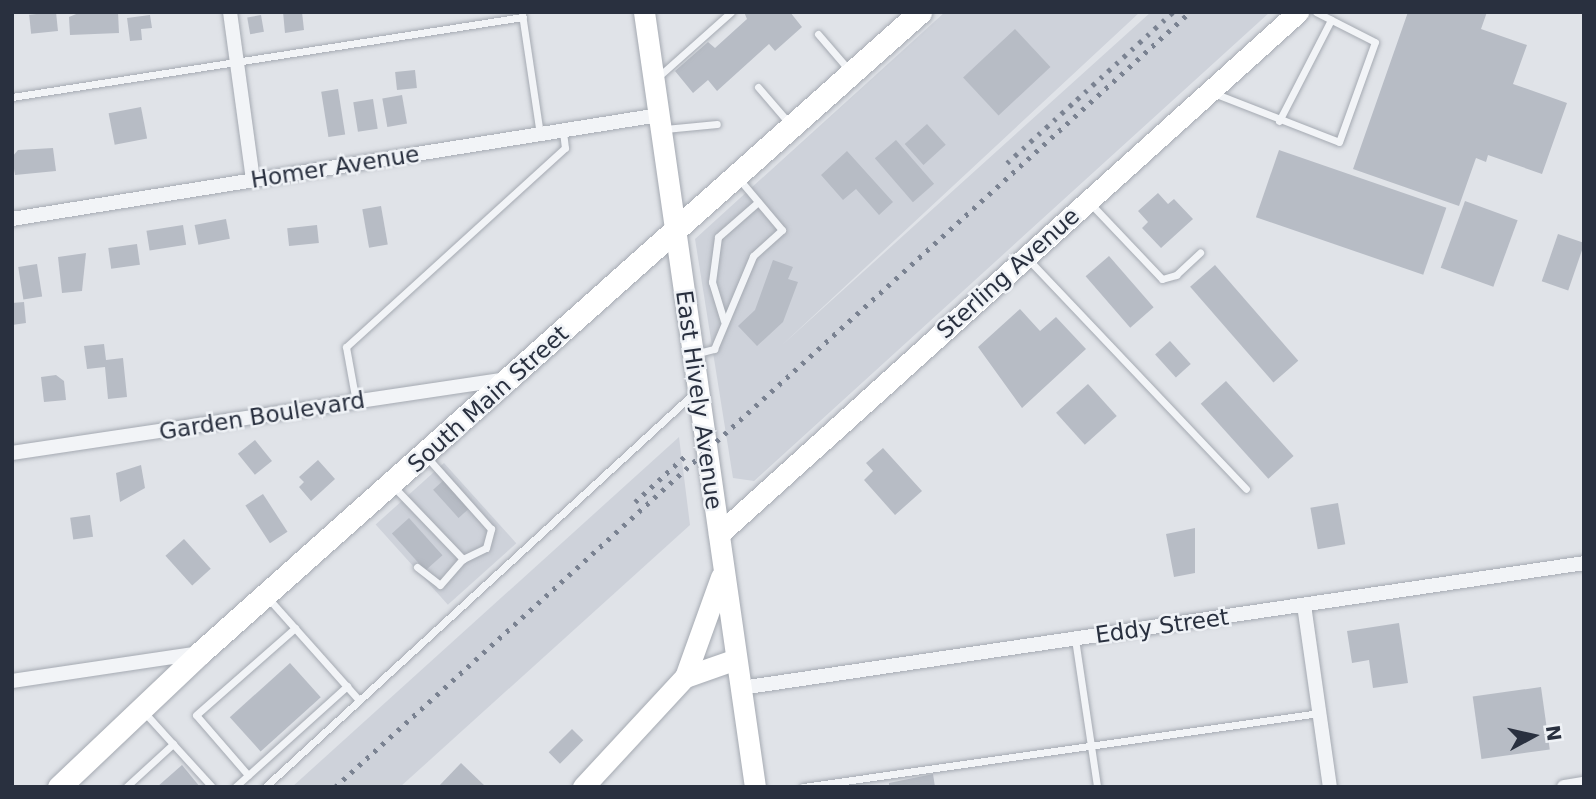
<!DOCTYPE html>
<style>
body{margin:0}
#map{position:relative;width:1596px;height:799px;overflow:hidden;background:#e0e3e8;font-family:"DejaVu Sans",sans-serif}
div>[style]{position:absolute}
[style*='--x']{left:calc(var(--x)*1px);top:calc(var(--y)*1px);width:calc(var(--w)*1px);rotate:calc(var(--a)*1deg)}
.built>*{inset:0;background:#ced2da;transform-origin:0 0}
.building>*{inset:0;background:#b7bcc5;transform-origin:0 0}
.roads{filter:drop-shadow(0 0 2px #a5aab2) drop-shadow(0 0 2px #a5aab2)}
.lane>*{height:7px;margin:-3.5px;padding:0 3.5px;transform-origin:3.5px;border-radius:3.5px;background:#f2f4f7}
.street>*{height:14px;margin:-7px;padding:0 7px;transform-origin:7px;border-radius:7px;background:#f2f4f7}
.secondary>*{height:21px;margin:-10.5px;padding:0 10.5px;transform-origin:10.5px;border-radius:10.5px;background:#fff}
.primary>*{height:23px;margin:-11.5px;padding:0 11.5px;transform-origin:11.5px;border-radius:11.5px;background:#fff}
.rail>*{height:4.5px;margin-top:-2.25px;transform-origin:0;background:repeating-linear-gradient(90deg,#7a8291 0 3.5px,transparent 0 10.5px)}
span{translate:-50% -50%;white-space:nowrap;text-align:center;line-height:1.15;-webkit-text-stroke:5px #eff2f6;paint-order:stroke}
.street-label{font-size:23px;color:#29303f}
.frame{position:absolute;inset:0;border:14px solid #29303f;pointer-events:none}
.north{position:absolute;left:1498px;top:701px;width:70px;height:70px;-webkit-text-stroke:5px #eff2f6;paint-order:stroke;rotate:82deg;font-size:19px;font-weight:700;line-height:28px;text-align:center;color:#29303f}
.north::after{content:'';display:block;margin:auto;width:24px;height:32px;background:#29303f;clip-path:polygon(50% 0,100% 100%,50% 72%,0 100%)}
</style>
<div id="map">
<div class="built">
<div style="clip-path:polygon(945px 12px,1140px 12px,781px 346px,1151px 12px,1270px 12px,754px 481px,733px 478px,695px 239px)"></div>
<div style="clip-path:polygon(679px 437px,690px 525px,400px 787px,292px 787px)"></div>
<div style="left:444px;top:463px;width:108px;height:92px;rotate:48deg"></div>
</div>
<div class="building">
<div style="left:56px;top:12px;width:19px;height:27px;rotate:84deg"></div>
<div style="clip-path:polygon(81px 12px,118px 12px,119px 33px,70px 35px,69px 17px)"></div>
<div style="clip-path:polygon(283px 12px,302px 12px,304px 30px,285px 33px)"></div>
<div style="clip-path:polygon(790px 12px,802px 27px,775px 51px,769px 44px,717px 91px,708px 80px,693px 93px,675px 71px,708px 42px,715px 48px,747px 19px,744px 12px)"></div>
<div style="clip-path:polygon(1408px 12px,1487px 12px,1481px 29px,1527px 45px,1513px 84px,1567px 103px,1542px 174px,1488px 155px,1486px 162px,1476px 158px,1459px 206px,1353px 169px)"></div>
<div style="clip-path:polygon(150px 15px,152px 28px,141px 29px,142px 40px,130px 41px,127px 18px)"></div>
<div style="left:261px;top:15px;width:17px;height:14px;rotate:80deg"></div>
<div style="left:1015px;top:29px;width:52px;height:71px;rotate:47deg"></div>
<div style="left:415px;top:70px;width:18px;height:20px;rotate:84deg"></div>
<div style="left:338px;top:89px;width:46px;height:17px;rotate:81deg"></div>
<div style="left:402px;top:95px;width:29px;height:20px;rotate:80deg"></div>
<div style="left:373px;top:99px;width:30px;height:20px;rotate:81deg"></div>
<div style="left:141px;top:107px;width:32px;height:33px;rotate:79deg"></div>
<div style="left:927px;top:124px;width:28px;height:30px;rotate:48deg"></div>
<div style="left:896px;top:140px;width:58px;height:28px;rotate:49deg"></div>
<div style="clip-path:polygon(53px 148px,56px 171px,15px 175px,12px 157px,18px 150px)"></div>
<div style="left:1279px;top:150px;width:177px;height:71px;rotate:19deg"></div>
<div style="clip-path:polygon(847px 151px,893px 202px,879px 215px,856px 189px,843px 200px,821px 175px)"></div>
<div style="clip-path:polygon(1158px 193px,1168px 204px,1174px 199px,1193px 219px,1161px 248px,1142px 228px,1148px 222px,1138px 211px)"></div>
<div style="left:1465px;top:201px;width:56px;height:71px;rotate:20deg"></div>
<div style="left:381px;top:206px;width:39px;height:19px;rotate:80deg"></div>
<div style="left:226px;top:219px;width:20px;height:32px;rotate:79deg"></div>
<div style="left:183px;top:225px;width:20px;height:37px;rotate:81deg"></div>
<div style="left:317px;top:225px;width:18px;height:30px;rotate:84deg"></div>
<div style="left:1558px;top:234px;width:28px;height:50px;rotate:19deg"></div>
<div style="left:137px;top:244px;width:21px;height:29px;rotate:82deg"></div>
<div style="clip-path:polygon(86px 253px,82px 291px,62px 293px,58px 257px)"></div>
<div style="left:1109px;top:256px;width:68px;height:31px;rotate:49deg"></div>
<div style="clip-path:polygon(773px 260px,793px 267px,788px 279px,798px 282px,783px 322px,757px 346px,738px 326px,755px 310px)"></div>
<div style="left:37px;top:264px;width:33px;height:19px;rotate:81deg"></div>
<div style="left:1215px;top:265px;width:127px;height:33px;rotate:49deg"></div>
<div style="clip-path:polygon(24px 302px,26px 323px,12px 325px,12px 303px)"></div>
<div style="clip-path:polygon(1020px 309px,1040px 331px,1056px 317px,1086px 349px,1022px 408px,978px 347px)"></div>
<div style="left:1170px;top:341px;width:31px;height:20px;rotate:48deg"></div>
<div style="clip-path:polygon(104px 344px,106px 360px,123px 358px,127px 397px,108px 399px,105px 367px,87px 369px,84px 346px)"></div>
<div style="clip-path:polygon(56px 375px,64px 381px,66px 400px,44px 402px,41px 377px)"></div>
<div style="left:1226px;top:381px;width:101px;height:34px;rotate:48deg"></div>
<div style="left:1088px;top:384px;width:43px;height:43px;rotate:48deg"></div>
<div style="left:255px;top:440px;width:27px;height:22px;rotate:51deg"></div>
<div style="clip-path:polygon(883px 448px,922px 491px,895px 515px,864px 480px,873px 471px,866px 463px)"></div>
<div style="clip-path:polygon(318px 460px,335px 479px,311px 501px,299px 487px,304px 482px,299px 477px)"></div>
<div style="clip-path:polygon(141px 465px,145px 488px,120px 502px,116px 473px)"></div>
<div style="left:445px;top:479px;width:38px;height:16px;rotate:48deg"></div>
<div style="left:263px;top:494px;width:45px;height:21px;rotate:57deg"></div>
<div style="left:1338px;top:503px;width:42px;height:28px;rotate:80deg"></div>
<div style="left:90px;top:515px;width:22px;height:20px;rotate:82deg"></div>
<div style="left:409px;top:518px;width:50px;height:23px;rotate:48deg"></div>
<div style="clip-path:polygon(1195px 528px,1195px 573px,1174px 577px,1166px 534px)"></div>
<div style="left:184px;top:539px;width:40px;height:25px;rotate:48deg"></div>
<div style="clip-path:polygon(1399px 623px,1408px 683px,1373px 688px,1369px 660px,1352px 663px,1347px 631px)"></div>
<div style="left:290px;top:663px;width:46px;height:81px;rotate:48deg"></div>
<div style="left:1541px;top:687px;width:63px;height:69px;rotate:82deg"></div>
<div style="left:572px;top:729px;width:16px;height:33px;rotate:45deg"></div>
<div style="clip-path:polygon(461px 763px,486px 787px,438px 787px)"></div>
<div style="clip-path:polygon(182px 765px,200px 787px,157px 787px)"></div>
<div style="clip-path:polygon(933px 774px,935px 787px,889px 787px,889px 783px)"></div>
</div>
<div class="roads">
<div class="lane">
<div style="--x:522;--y:14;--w:121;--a:81.5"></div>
<div style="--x:818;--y:34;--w:48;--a:49.3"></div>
<div style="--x:658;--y:77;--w:98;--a:-41.7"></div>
<div style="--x:758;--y:87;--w:48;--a:49.3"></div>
<div style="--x:1211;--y:92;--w:137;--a:21.3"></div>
<div style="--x:1339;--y:142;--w:106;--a:-70.2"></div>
<div style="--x:1375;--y:42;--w:66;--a:-153"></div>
<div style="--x:12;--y:97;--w:517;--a:-8.9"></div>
<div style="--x:1279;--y:121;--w:114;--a:-62.8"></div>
<div style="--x:665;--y:129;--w:52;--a:-5.5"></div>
<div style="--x:1089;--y:202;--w:106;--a:46.5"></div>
<div style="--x:1162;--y:279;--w:15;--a:-16"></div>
<div style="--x:1176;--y:275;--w:33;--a:-43"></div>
<div style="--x:1027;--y:258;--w:318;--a:46.5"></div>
<div style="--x:724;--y:321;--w:41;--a:-107.1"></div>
<div style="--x:712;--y:282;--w:45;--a:-82.4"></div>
<div style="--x:718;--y:237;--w:53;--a:-41.2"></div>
<div style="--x:694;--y:354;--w:21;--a:-14"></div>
<div style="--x:714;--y:349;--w:101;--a:-67.2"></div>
<div style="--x:753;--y:256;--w:39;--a:-42"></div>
<div style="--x:782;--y:230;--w:67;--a:-130.1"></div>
<div style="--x:356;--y:402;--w:56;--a:-100.3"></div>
<div style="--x:346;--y:347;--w:296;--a:-42.3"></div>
<div style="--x:565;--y:148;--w:17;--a:-97"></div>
<div style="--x:392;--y:485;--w:103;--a:46.2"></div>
<div style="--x:463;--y:559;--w:25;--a:-26"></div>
<div style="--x:486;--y:548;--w:20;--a:-75"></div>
<div style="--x:491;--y:529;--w:99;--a:-131.7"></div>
<div style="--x:417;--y:567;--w:29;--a:38"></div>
<div style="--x:440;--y:585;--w:35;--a:-49"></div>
<div style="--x:268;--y:598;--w:137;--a:48.3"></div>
<div style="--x:1075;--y:639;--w:150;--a:81.5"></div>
<div style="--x:173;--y:744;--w:58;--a:47.8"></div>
<div style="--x:248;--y:775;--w:79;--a:-130.9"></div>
<div style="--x:196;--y:715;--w:132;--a:-41.3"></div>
<div style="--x:126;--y:787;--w:64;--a:-42.5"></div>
<div style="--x:173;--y:744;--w:43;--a:-132.2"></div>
<div style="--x:235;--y:787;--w:151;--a:-42"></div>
<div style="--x:265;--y:787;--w:584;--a:-42.57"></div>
<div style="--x:803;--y:787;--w:521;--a:-8.16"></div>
</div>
<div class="street">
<div style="--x:230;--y:12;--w:170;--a:82.2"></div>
<div style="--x:12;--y:219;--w:655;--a:-9.13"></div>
<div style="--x:12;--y:453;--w:496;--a:-8.5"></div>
<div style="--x:1304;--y:605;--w:184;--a:81.9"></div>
<div style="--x:12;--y:681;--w:189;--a:-8.5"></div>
<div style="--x:741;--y:688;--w:852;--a:-8.43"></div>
<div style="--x:1564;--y:787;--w:20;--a:-9"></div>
</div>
<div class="secondary">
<div style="--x:644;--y:12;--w:783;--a:81.85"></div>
<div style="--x:719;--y:534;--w:780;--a:-42.04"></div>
<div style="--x:685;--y:677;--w:106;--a:-70.2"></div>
<div style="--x:583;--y:787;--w:150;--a:-47.2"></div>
<div style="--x:685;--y:677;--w:54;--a:-19.4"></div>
</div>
<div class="primary">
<div style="--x:59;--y:787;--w:195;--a:-43.5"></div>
<div style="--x:200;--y:653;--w:964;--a:-41.68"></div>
</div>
</div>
<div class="rail">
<div style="--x:1007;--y:163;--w:224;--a:-42.3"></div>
<div style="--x:635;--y:502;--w:67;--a:-42.6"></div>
<div style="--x:335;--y:787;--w:1154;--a:-42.19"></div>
</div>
<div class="street-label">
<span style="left:335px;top:167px;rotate:-9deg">Homer Avenue</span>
<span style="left:1008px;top:273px;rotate:-42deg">Sterling Avenue</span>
<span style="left:488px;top:399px;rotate:-42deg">South Main Street</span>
<span style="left:699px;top:400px;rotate:82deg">East Hively Avenue</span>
<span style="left:262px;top:416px;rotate:-9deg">Garden Boulevard</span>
<span style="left:1162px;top:626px;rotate:-8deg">Eddy Street</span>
</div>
<div class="frame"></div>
<div class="north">N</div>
</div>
